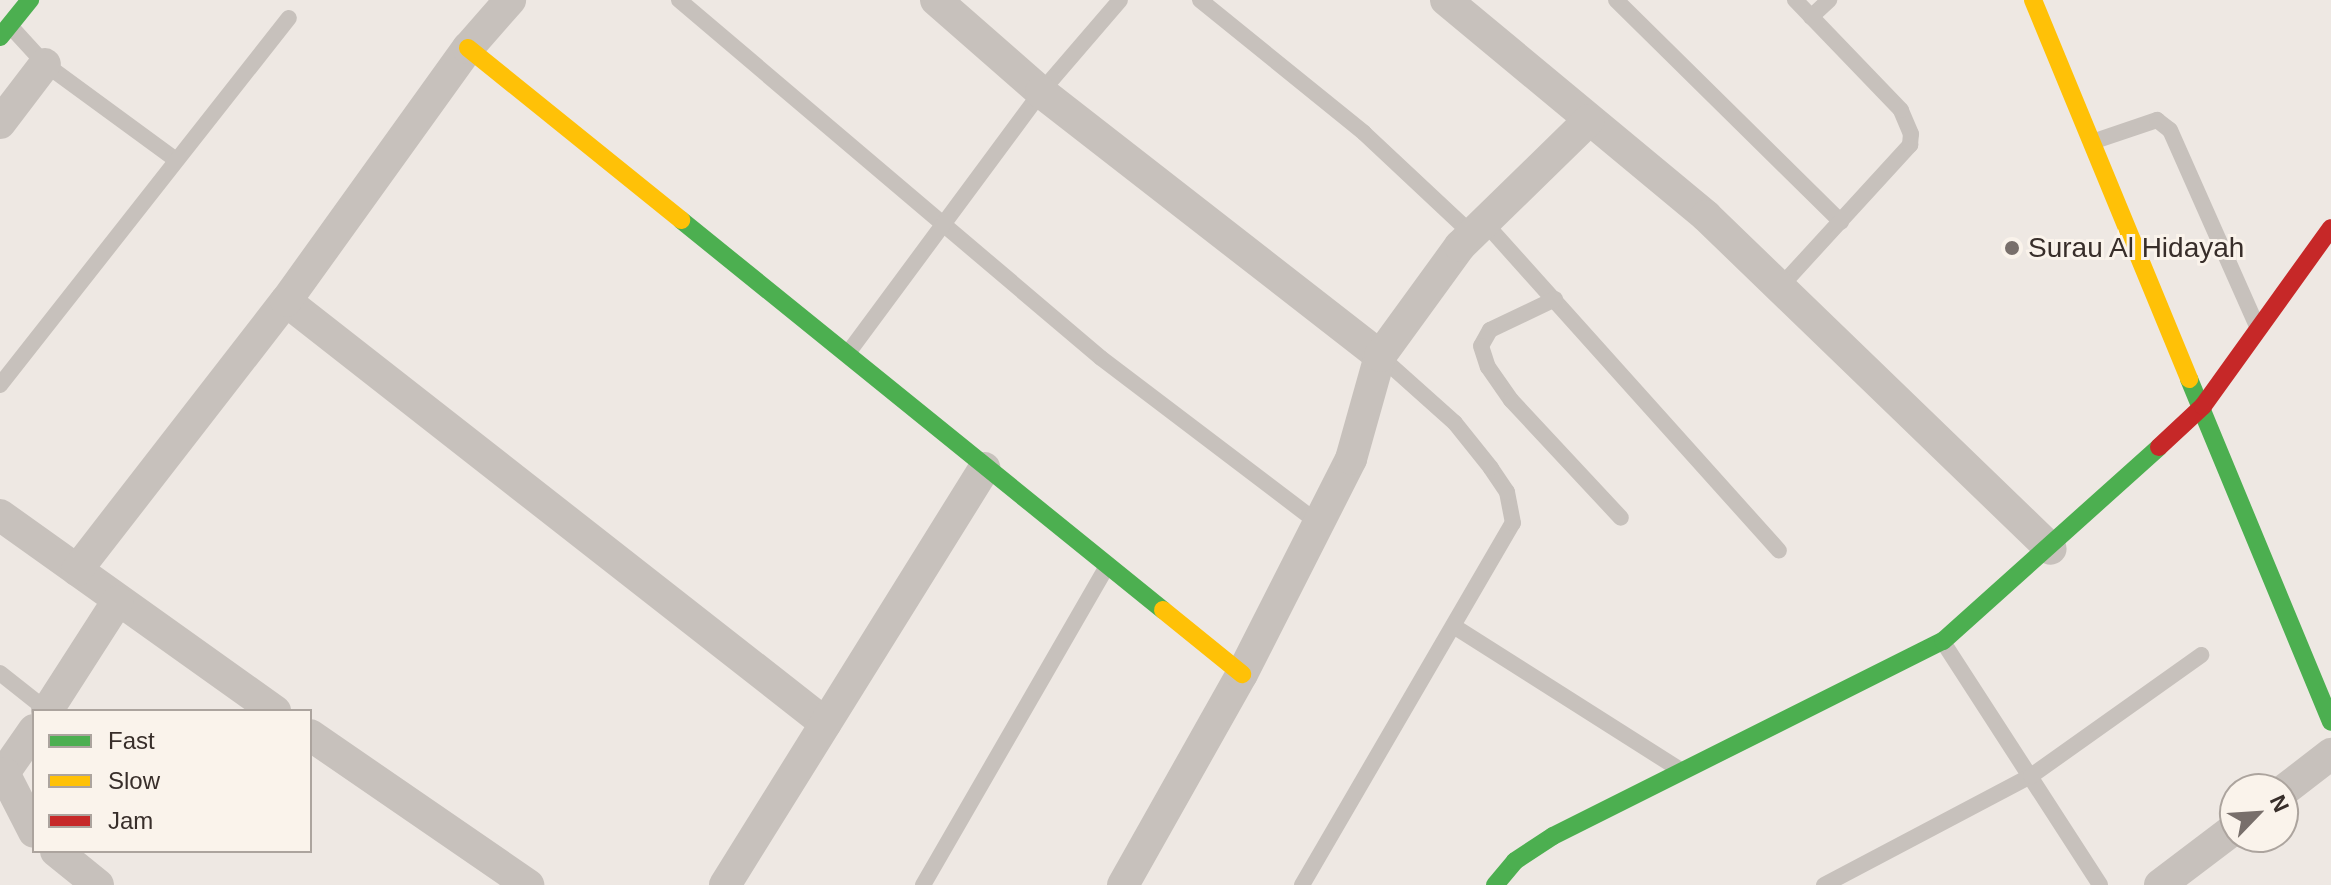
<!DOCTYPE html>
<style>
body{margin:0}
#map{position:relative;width:2331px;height:885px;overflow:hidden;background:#eee8e3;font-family:Helvetica,sans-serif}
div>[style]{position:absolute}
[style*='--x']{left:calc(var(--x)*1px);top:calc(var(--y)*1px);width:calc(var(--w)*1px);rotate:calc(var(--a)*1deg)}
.lane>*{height:16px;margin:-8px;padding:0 8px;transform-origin:8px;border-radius:8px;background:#c7c1bc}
.street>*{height:32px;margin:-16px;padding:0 16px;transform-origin:16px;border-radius:16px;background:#c7c1bc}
.fast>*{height:18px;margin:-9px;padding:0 9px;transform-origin:9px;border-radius:9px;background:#4caf50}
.slow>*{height:18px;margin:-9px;padding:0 9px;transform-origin:9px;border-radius:9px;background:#ffc107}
.jam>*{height:18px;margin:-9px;padding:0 9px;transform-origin:9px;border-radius:9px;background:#c62828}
.dots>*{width:22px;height:22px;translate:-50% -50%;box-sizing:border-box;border:4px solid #faf3eb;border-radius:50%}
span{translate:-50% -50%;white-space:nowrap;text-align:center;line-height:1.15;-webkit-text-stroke:6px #faf3eb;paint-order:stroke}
.poi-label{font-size:28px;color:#382e2a}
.left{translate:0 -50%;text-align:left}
.legend{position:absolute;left:32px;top:709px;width:280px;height:144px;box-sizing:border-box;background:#faf3eb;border:2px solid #aca49e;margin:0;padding:10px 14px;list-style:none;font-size:24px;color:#382e2a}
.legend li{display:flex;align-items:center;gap:16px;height:40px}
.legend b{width:40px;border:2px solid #aca49e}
.north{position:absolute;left:2219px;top:773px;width:80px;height:80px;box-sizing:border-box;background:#faf3eb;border:2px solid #aca49e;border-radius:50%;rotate:65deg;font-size:22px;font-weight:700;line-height:32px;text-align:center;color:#382e2a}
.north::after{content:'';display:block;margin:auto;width:28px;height:36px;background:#786f6b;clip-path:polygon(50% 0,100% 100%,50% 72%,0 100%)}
</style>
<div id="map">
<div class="lane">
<div style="--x:679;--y:0;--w:553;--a:40.31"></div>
<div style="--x:1101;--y:358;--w:273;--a:37.2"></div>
<div style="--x:1200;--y:0;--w:211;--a:39"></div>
<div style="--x:1364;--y:133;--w:149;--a:43.1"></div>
<div style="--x:1616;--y:0;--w:316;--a:44.6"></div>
<div style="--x:1811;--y:17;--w:25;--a:-43"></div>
<div style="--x:12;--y:28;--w:49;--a:47.5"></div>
<div style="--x:45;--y:64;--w:161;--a:36.2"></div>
<div style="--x:2092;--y:142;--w:69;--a:-18.7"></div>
<div style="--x:2157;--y:120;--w:16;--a:38"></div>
<div style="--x:2170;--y:130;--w:212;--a:66.1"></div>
<div style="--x:1485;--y:223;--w:440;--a:48.1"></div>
<div style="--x:1780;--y:287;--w:193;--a:-47.5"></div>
<div style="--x:1910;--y:145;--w:11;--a:-85"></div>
<div style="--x:1911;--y:134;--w:26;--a:-113"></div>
<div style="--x:1901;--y:110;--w:153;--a:-133.9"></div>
<div style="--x:1555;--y:299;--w:72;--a:154.5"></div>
<div style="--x:1490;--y:330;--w:18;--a:119"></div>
<div style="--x:1481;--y:346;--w:22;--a:72"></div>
<div style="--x:1488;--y:367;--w:40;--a:55.1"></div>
<div style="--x:1511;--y:400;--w:161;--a:47"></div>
<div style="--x:848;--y:353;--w:325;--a:-53.5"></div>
<div style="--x:1041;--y:92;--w:121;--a:-49.3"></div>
<div style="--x:0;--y:385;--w:467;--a:-51.8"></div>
<div style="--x:1455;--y:627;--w:267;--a:32.4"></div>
<div style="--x:1943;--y:642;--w:289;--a:57.1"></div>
<div style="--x:0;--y:673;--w:61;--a:38.4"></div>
<div style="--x:923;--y:885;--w:366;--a:-60"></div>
<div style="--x:1302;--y:885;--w:419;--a:-59.8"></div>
<div style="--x:1513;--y:523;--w:32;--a:-101"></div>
<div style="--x:1507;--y:492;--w:29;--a:-124"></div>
<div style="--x:1491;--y:468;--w:58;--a:-128.7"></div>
<div style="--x:1455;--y:423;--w:101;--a:-138.2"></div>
<div style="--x:1824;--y:885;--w:234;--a:-27.8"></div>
<div style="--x:2031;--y:776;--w:209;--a:-35.4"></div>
</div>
<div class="street">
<div style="--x:936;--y:0;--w:140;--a:41.2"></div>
<div style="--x:1041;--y:92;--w:430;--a:37.9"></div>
<div style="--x:1446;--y:0;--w:338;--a:39.7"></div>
<div style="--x:1706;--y:216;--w:479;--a:44"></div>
<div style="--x:0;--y:123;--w:74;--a:-52.7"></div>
<div style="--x:286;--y:301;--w:685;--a:38.06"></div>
<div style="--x:0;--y:515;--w:338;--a:35.5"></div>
<div style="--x:77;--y:570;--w:341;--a:-52.2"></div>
<div style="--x:286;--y:301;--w:312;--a:-54.3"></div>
<div style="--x:468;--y:48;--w:64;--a:-48.8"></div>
<div style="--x:47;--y:711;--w:130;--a:-57.3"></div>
<div style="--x:34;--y:730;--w:52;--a:124.9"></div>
<div style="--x:4;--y:773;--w:66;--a:63"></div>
<div style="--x:310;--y:735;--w:265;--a:34.5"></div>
<div style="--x:2283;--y:791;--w:61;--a:-37.6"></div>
<div style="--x:56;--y:851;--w:54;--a:39"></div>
<div style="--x:725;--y:885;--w:491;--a:-58.1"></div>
<div style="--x:1123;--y:885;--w:242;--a:-60.6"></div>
<div style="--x:1242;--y:674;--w:241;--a:-63.1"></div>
<div style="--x:1351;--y:459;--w:107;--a:-74.3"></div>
<div style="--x:1380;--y:356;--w:136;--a:-54"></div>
<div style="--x:1460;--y:246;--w:180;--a:-44.3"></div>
<div style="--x:2160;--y:885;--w:94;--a:-37.2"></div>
</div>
<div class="fast">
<div style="--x:0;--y:37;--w:48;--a:-51"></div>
<div style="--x:681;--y:220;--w:620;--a:38.98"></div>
<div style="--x:2189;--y:379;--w:371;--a:67.5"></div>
<div style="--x:1495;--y:885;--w:31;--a:-50"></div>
<div style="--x:1515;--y:861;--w:45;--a:-33.3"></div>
<div style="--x:1553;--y:836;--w:436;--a:-26.6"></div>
<div style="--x:1943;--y:641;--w:290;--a:-41.9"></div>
</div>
<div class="slow">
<div style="--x:2033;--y:0;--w:410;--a:67.6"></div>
<div style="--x:468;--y:48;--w:274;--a:38.9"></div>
<div style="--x:1163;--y:610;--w:102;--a:39"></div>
</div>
<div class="jam">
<div style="--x:2159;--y:447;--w:60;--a:-43"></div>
<div style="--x:2203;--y:406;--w:219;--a:-54.3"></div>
</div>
<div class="dots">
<div style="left:2012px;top:248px;background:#786f6b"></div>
</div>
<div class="poi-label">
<span class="left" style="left:2028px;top:248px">Surau Al Hidayah</span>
</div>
<ul class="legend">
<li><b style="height:10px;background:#4caf50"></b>Fast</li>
<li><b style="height:10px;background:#ffc107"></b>Slow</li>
<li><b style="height:10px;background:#c62828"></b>Jam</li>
</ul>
<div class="north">N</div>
</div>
